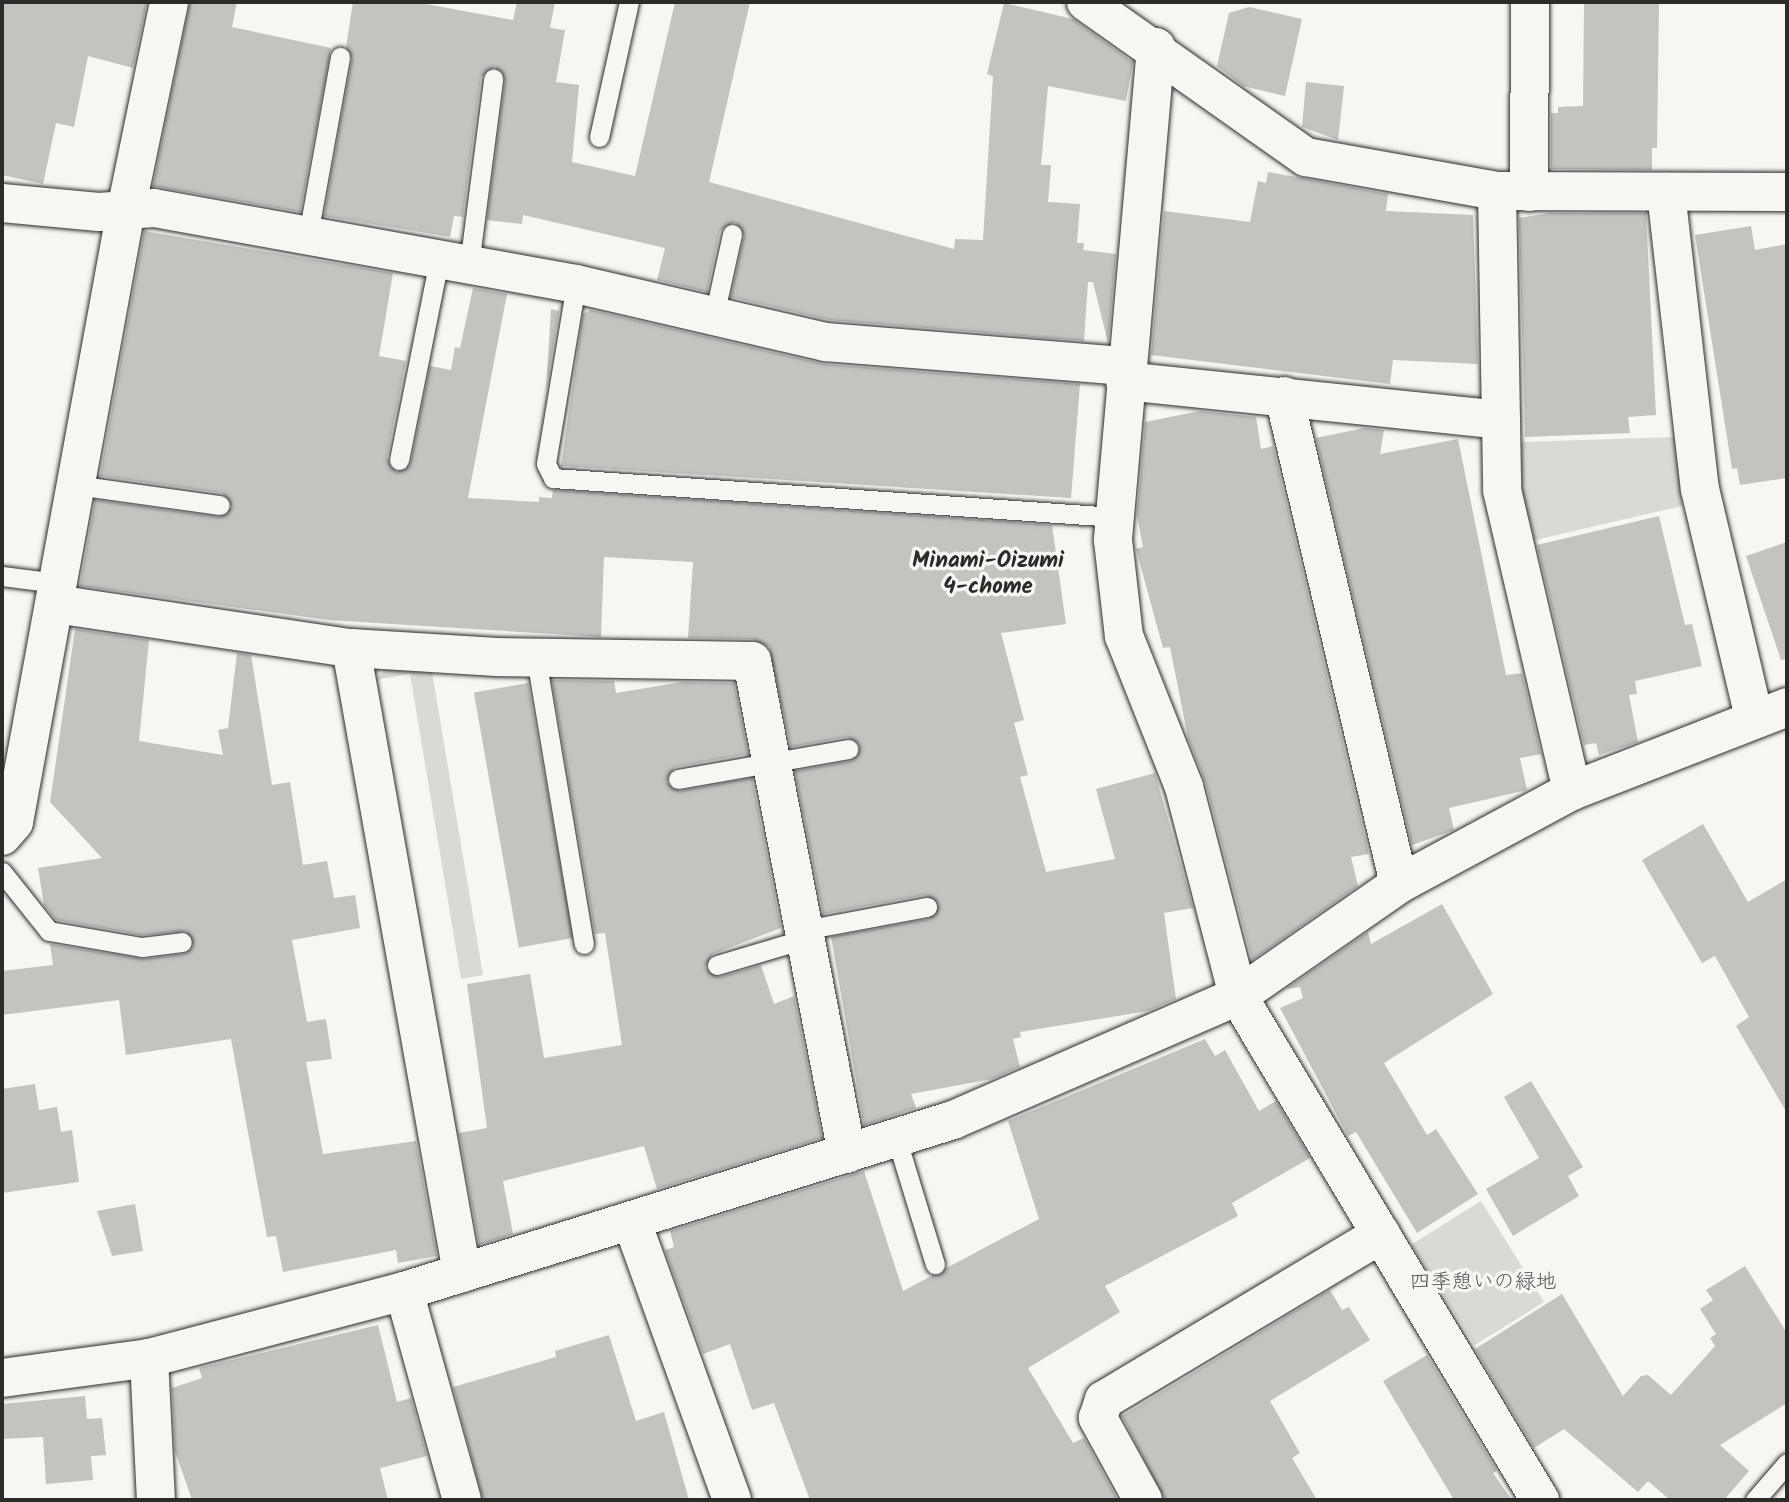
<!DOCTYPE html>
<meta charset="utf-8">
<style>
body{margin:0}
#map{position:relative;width:1789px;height:1502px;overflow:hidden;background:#f6f6f2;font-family:Kalam,"Klee One",sans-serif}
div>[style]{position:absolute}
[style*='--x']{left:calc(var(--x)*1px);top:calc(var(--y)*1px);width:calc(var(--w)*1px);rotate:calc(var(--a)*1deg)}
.green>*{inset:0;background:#d9d9d5;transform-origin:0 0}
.building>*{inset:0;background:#c3c3c0;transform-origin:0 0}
.roads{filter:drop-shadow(0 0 2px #2b2b2b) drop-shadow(0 0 2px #2b2b2b)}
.lane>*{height:19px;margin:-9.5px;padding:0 9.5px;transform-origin:9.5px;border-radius:9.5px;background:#f6f6f2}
.street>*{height:38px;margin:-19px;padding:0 19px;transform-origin:19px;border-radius:19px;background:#f6f6f2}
span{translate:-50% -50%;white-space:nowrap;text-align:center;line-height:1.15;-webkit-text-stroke:7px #f6f6f2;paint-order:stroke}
.park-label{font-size:21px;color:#565656}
.neighbourhood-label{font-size:23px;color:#2b2b2b;font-weight:700}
.frame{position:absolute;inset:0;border:4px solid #2b2b2b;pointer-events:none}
</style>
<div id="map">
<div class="green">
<div style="clip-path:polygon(1674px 437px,1682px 506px,1535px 540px,1522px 491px,1521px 442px)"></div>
<div style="clip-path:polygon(391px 664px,431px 666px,483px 975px,461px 979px,410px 674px,375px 680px)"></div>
<div style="left:1481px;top:1201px;width:119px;height:82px;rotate:58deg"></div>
</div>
<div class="building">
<div style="clip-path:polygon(2px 2px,147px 2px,133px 68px,88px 56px,74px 127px,56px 123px,43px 184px,2px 175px)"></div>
<div style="clip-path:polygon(190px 2px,237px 2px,232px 27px,331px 48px,300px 212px,153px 186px)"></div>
<div style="clip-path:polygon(353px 2px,415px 2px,513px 20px,517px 2px,555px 2px,550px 28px,565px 30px,556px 82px,579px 85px,572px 162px,635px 176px,675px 2px,750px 2px,709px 182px,954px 249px,955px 239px,983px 240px,993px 76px,987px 74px,1004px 3px,1073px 19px,1133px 62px,1126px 101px,1048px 86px,1041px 165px,1051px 165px,1048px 202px,1080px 204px,1077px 243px,1084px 243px,1083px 250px,1116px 254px,1108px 343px,1093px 282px,1088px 282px,1084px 341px,829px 320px,731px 297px,744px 236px,735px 222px,720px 231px,707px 292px,657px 280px,665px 248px,523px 215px,522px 224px,487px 220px,505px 81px,495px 67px,481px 77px,463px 217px,454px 216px,450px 237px,324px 216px,352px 59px,346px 47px)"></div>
<div style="clip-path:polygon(1584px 2px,1659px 2px,1657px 148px,1652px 148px,1652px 170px,1551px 169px,1551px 113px,1558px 113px,1558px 107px,1583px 106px)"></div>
<div style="clip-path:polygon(1249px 7px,1302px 19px,1285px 96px,1243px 86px,1217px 66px,1229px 13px)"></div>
<div style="clip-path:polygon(1306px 82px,1344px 86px,1338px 140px,1302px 127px)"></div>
<div style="clip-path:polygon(1268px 172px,1388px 194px,1386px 211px,1473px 215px,1478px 364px,1393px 360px,1390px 384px,1151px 355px,1164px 211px,1250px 222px,1258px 181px,1266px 183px)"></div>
<div style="clip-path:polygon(1549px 213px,1646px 213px,1656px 415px,1628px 417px,1630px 433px,1525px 437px,1519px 218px)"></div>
<div style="clip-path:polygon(1751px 226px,1755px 250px,1787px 244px,1787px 478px,1740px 485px,1737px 468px,1732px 469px,1695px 235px)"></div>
<div style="clip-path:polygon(144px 231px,393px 273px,379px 356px,406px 361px,387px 458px,397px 472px,411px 462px,430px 366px,451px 370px,455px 347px,460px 348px,473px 288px,507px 294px,468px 498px,539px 502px,539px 497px,552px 498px,553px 490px,1052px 525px,1066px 624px,1001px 633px,1024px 720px,1014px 723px,1028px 775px,1020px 777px,1046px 872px,1115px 859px,1096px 789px,1155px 773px,1193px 908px,1164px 913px,1176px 999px,1148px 1011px,1020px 1032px,1021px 1037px,1013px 1039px,1020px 1067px,992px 1079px,911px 1094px,916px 1108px,864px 1125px,831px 937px,929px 919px,939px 904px,925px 895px,823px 914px,795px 771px,851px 761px,860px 746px,847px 737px,791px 747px,769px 647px,752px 639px,688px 638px,693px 562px,604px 557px,601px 637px,328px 620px,80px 586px,95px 500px,218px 517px,232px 507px,222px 493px,100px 476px)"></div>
<div style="clip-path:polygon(551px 309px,559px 311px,546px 391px)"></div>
<div style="clip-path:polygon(591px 310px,824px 364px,1080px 384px,1071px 498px,561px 466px,583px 314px)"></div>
<div style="clip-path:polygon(1200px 411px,1256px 417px,1261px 449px,1273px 446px,1369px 854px,1351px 857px,1358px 886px,1252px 960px,1205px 781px,1188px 738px,1170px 647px,1163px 648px,1136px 549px,1143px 547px,1137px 516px,1145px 422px)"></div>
<div style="clip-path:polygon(1364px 428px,1384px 430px,1380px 454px,1458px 439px,1506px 675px,1522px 673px,1541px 754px,1520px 758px,1527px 790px,1449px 808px,1454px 830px,1412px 845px,1316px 438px)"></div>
<div style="clip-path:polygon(1659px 516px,1685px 625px,1692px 624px,1702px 666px,1635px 681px,1637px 694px,1629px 695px,1638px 742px,1599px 755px,1596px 743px,1584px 745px,1537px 545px)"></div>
<div style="clip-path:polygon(1787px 542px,1787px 659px,1781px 660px,1746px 556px)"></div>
<div style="clip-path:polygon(75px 629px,149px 640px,139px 741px,223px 755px,218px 730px,228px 728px,237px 653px,251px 655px,272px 785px,290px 782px,303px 865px,327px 861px,334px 898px,355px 895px,360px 928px,292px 940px,307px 1022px,326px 1019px,332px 1059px,306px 1062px,323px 1154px,416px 1141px,437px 1256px,398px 1263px,396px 1250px,283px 1272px,276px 1236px,267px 1237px,231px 1039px,126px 1055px,119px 1000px,2px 1015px,2px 971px,53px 965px,50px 944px,143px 959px,184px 954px,193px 946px,186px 931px,142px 935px,56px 920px,44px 905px,38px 868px,102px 858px,50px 802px)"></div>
<div style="clip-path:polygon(552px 680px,614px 681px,616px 693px,682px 682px,734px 683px,748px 754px,675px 767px,666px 782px,680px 791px,752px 778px,781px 928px,713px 954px,705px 968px,720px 977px,761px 965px,774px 1004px,794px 996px,822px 1138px,657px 1189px,644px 1146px,503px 1181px,513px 1234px,479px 1245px,459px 1133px,487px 1128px,467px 984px,530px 974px,544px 1058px,622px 1045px,605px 933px,595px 934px)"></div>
<div style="left:528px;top:683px;width:259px;height:55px;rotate:80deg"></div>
<div style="clip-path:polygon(1703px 824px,1748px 902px,1787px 879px,1787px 1113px,1736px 1026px,1749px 1017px,1715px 956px,1702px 963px,1642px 860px)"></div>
<div style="clip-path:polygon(1442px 904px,1493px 994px,1384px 1063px,1427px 1135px,1436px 1129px,1478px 1194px,1417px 1233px,1356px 1132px,1348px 1136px,1280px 1008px,1303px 998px,1300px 987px,1286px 989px,1368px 932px,1371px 944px)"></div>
<div style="clip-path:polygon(1205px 1039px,1215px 1056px,1225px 1050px,1259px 1111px,1276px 1101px,1310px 1158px,1232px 1203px,1238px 1216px,1105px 1286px,1120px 1312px,1028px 1368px,1073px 1443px,1084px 1438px,1118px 1500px,810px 1500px,774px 1403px,752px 1410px,730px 1344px,703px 1354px,665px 1250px,674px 1247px,670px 1231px,864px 1171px,903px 1291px,1039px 1219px,1008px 1121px)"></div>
<div style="clip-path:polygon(1531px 1081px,1583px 1167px,1568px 1176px,1579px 1196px,1513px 1236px,1486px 1189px,1539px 1158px,1504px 1097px)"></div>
<div style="clip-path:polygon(35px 1084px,39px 1110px,57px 1107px,61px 1132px,72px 1130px,79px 1182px,2px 1193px,2px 1089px)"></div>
<div style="clip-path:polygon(135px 1204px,143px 1251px,112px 1256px,97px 1211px)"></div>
<div style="clip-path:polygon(1745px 1266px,1787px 1333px,1787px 1403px,1720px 1445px,1749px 1471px,1724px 1500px,1670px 1500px,1648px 1481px,1638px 1492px,1564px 1429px,1534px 1448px,1475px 1349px,1562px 1294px,1623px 1396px,1641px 1376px,1648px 1375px,1671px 1395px,1715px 1346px,1710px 1338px,1716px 1334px,1700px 1309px,1713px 1300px,1706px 1290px)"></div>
<div style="clip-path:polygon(1330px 1290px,1342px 1310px,1349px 1307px,1370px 1340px,1270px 1401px,1300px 1453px,1292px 1458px,1317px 1500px,1165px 1500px,1122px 1416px)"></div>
<div style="clip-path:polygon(378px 1325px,397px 1402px,411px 1398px,427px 1456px,380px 1468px,388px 1500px,192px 1500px,175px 1451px,172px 1388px,202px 1378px,199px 1368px)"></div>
<div style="clip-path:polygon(609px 1335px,636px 1421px,664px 1412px,689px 1500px,483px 1500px,453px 1387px,556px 1357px,555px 1351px)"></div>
<div style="clip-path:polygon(1427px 1355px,1497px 1471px,1493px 1473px,1512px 1500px,1454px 1500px,1383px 1381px)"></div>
<div style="clip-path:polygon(85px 1396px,87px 1419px,102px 1418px,106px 1455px,91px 1456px,93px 1480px,46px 1484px,43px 1437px,2px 1439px,2px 1404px)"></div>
</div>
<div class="roads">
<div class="lane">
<div style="--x:599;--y:137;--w:138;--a:-77.5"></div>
<div style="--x:308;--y:235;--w:181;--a:-79.8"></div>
<div style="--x:469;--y:265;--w:188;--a:-82.6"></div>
<div style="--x:576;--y:284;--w:182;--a:99.5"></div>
<div style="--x:546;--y:464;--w:16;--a:63"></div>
<div style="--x:553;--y:478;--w:563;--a:3.97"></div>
<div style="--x:714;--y:316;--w:84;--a:-77.6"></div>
<div style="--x:399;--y:460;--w:205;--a:-78.7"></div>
<div style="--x:75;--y:485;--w:146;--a:7.9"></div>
<div style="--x:2;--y:576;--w:55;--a:7.3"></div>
<div style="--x:536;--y:658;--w:290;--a:80.5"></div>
<div style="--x:678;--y:779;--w:173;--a:-10"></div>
<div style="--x:2;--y:872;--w:75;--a:51.5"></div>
<div style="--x:49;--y:931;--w:94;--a:9.8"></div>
<div style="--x:142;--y:947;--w:40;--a:-7.1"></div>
<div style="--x:717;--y:965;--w:77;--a:-16.6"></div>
<div style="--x:791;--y:943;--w:33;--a:-29"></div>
<div style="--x:820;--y:927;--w:109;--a:-10.6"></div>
<div style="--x:897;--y:1140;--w:130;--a:73"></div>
<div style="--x:1755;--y:1500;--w:49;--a:-49.1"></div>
</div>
<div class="street">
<div style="--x:1086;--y:2;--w:269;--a:35.2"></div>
<div style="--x:1306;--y:157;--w:194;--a:10.1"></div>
<div style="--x:1497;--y:191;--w:290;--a:0.2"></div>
<div style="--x:1156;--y:47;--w:495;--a:95"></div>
<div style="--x:1113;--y:540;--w:97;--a:83.5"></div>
<div style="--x:1124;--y:636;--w:162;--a:68.3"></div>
<div style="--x:1184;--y:787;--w:216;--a:75.5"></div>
<div style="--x:1238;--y:996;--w:588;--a:59.07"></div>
<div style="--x:1497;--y:191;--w:299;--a:89"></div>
<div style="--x:1502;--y:490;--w:309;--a:76.9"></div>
<div style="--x:1529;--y:192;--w:190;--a:-89.7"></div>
<div style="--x:1666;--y:192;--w:299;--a:83.5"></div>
<div style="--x:1700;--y:489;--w:235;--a:76.7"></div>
<div style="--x:2;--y:203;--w:97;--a:5.3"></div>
<div style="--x:99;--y:212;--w:55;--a:-4.2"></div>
<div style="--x:154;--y:208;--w:429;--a:10.2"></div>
<div style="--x:576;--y:284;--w:257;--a:13.1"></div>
<div style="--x:826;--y:342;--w:300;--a:4.6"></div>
<div style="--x:1125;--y:381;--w:378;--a:5.9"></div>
<div style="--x:1284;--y:396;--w:501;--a:76.74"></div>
<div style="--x:55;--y:604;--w:299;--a:8.5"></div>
<div style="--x:351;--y:648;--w:146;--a:3.5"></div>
<div style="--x:497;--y:657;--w:255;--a:0.9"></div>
<div style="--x:752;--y:661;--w:502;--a:79.09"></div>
<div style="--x:351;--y:648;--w:635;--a:79.93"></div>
<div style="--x:2;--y:836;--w:18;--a:-49"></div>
<div style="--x:14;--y:822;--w:622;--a:-79.63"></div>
<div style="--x:126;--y:210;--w:212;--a:-78.3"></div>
<div style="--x:632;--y:1222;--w:295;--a:70.2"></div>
<div style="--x:404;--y:1291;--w:217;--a:74.5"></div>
<div style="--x:149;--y:1358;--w:142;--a:87.2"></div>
<div style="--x:2;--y:1378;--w:148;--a:-7.7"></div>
<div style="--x:149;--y:1358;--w:264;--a:-14.7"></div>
<div style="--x:404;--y:1291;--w:575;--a:-17.3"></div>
<div style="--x:953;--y:1120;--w:311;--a:-23.5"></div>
<div style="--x:1238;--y:996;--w:196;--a:-34.8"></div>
<div style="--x:1399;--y:884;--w:196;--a:-28.3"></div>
<div style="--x:1572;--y:791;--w:231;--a:-21.3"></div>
<div style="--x:1143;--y:1500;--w:94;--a:-118.8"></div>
<div style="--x:1098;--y:1418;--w:19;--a:-72"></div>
<div style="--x:1104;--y:1400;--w:323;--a:-30.9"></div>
</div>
</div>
<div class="park-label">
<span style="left:1483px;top:1283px">四季憩いの緑地</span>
</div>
<div class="neighbourhood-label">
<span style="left:988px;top:574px">Minami-Oizumi<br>4-chome</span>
</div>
<div class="frame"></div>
</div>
